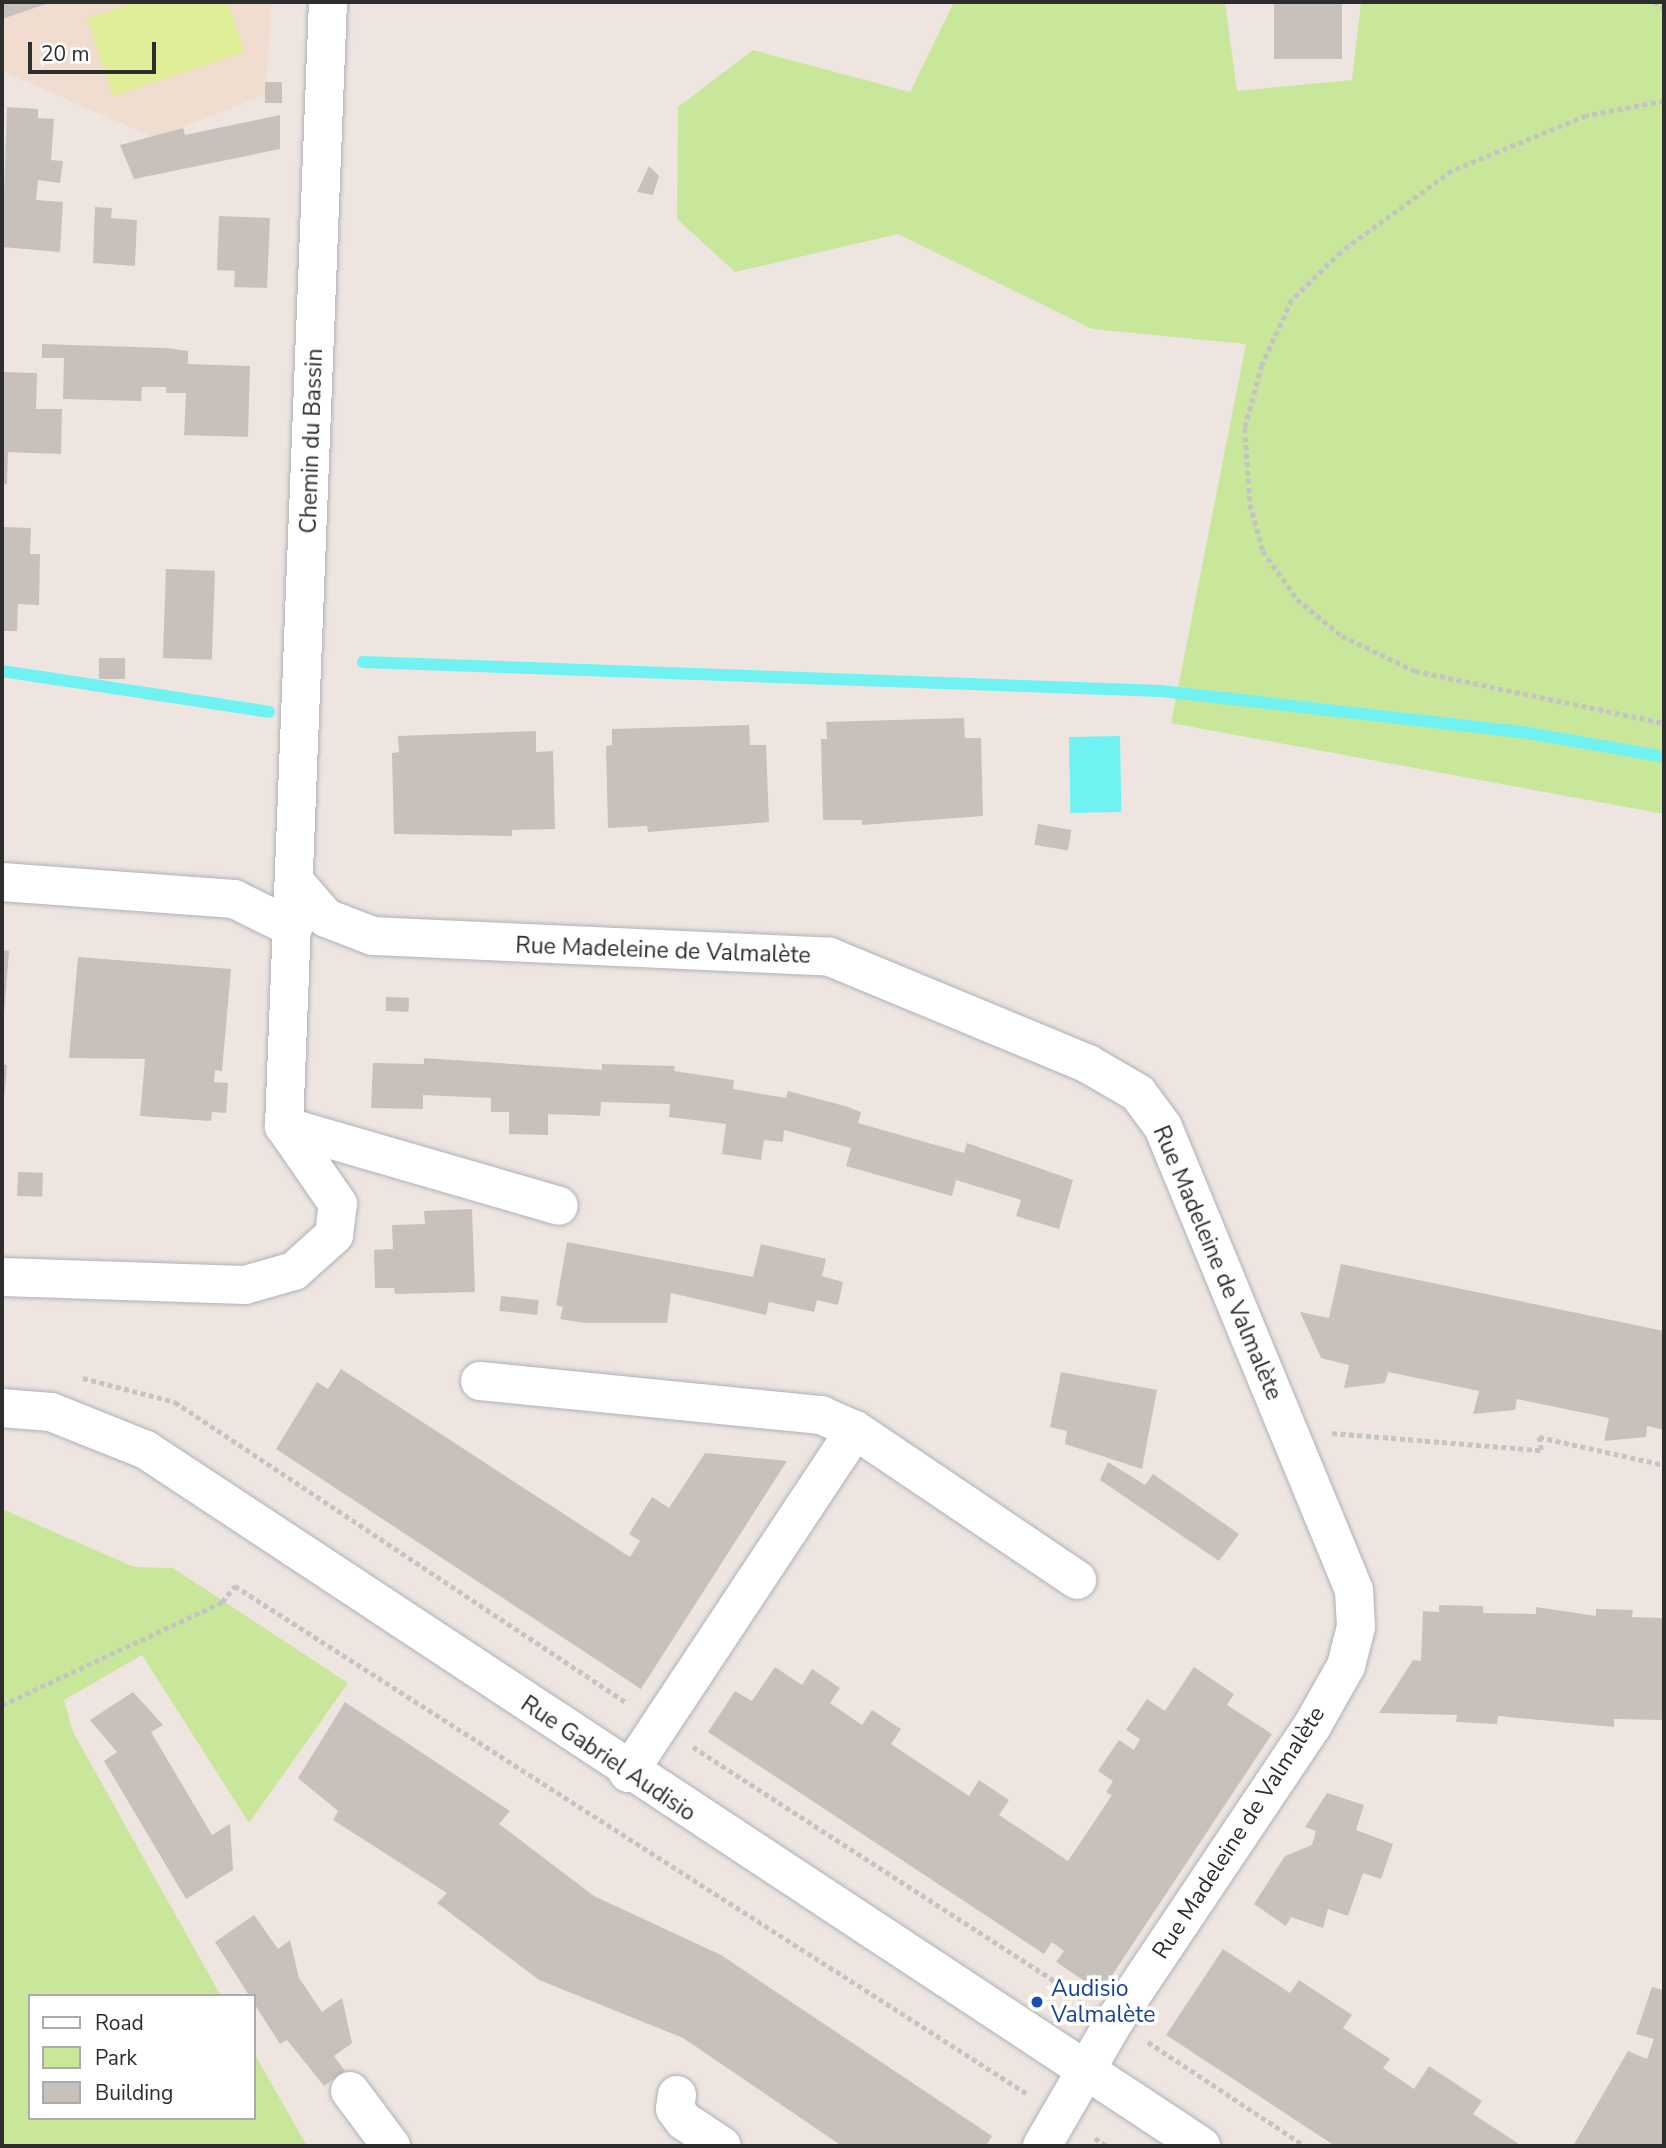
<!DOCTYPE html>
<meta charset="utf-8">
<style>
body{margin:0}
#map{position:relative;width:1666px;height:2148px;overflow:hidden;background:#efe5e0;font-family:"Nunito Sans",sans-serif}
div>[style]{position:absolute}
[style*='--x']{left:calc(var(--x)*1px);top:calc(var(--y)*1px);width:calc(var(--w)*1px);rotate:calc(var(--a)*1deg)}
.education>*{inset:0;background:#f1ddcf}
.green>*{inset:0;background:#c8e79b}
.pitch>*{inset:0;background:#dfee97}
.water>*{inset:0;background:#70f2f3;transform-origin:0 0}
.stream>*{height:12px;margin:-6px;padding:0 6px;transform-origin:6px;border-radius:6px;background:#70f2f3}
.building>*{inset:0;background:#c8c0bb;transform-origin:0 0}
.path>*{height:4.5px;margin-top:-2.25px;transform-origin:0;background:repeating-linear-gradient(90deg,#c4c4c4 0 5px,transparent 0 8.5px)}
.roads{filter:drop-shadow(0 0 2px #adb2ba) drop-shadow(0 0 2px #adb2ba)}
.minor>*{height:38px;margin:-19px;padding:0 19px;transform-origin:19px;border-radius:19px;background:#fff}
.dots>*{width:19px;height:19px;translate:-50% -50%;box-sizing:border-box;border:4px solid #fff;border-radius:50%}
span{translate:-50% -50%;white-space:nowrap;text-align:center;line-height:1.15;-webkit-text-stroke:7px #fff;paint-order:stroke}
.street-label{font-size:23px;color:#2d2d2d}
.transit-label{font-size:23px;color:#164399}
.left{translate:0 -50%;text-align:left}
.frame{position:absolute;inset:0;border:4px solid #2d2d2d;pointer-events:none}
.legend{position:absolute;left:28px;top:1994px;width:228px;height:126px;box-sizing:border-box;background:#fff;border:2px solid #ababab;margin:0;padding:9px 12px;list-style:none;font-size:21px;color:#2d2d2d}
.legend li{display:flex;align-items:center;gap:14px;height:35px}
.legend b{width:35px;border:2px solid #ababab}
.scale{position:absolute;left:28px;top:42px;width:128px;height:32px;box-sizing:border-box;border:4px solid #2d2d2d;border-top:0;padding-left:9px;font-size:21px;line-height:24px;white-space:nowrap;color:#2d2d2d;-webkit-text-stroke:5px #fff;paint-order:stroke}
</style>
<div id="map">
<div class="education">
<div style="clip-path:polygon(2px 2px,272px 2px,265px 95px,155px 138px,2px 71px)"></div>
</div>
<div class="green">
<div style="clip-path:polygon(954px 2px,1225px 2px,1237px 91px,1352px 80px,1361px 2px,1664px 2px,1664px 814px,1171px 723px,1246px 344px,1092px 329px,898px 234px,735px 272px,677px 219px,678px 107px,753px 50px,910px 92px)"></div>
<div style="clip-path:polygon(2px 1509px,134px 1567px,173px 1568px,348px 1683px,249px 1823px,142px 1655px,64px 1700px,73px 1732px,221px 1996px,30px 1996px,30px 2118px,254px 2118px,254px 2053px,307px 2146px,2px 2146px)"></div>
</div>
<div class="pitch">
<div style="clip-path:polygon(138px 2px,228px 2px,244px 52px,113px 96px,87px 18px)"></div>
</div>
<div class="water">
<div style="left:1120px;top:736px;width:76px;height:51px;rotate:89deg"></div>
</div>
<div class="stream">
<div style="--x:363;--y:662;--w:799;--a:2.08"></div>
<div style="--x:1161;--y:691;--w:369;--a:6.5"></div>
<div style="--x:1528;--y:733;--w:138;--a:10"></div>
<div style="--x:2;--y:671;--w:270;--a:8.7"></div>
</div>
<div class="building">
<div style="clip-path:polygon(2px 2px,52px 2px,2px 19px)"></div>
<div style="left:1274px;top:2px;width:68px;height:57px"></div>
<div style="left:265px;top:82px;width:17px;height:21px"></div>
<div style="clip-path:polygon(7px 107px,38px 109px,38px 118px,54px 119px,51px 160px,63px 161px,60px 183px,38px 180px,36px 200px,63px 202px,60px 252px,2px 247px)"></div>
<div style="clip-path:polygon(280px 115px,280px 149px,134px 179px,120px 145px,183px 128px,185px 135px)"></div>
<div style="clip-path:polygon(649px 166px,659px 176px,653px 195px,637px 192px)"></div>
<div style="clip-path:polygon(95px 207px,112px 208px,111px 218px,137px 220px,135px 266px,93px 263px)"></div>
<div style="clip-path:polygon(219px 216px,270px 218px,267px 288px,234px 287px,235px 271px,217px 270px)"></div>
<div style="clip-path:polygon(42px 344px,167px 348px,188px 351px,188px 364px,250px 366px,248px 437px,184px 435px,186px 393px,166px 393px,166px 387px,142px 387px,141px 401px,63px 399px,64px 358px,42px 358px)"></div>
<div style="clip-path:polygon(2px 372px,37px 373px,36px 409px,62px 409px,61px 454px,8px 452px,7px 484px,2px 484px)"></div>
<div style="clip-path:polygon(2px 527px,31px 528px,30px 554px,40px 554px,39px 605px,18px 604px,17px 631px,2px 631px)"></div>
<div style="left:166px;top:569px;width:49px;height:89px;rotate:2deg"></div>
<div style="left:99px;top:658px;width:26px;height:21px"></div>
<div style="clip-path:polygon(964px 718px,965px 738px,981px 738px,983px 816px,862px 825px,862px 820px,823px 820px,821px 739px,827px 739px,826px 722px)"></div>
<div style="clip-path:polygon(749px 725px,750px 745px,766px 745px,769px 822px,648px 832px,647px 826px,608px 828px,606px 746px,612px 745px,612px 729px)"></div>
<div style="clip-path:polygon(536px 731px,536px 752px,553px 751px,555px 829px,512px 830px,512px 836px,394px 834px,392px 753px,399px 752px,398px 736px)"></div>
<div style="left:1038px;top:824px;width:34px;height:21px;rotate:10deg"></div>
<div style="clip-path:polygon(2px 950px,9px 951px,4px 1014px,2px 1014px)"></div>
<div style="clip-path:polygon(78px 957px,231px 969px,222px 1071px,215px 1070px,214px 1082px,228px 1083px,226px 1113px,212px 1112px,211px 1121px,140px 1116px,145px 1059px,69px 1058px)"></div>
<div style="left:386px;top:997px;width:23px;height:14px;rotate:2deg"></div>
<div style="clip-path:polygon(424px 1058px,602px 1070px,602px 1064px,675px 1066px,674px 1071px,734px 1080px,733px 1089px,786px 1098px,788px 1091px,845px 1106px,861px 1112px,858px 1123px,964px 1153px,967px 1143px,1073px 1180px,1059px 1229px,1016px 1216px,1021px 1200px,956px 1180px,952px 1196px,846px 1166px,851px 1148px,784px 1130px,783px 1142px,764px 1140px,761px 1160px,722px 1154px,726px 1124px,669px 1117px,670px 1104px,601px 1102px,600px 1116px,548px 1114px,548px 1135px,509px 1134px,509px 1112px,491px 1112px,491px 1098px,423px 1095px,423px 1109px,371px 1108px,373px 1063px,424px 1064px)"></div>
<div style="clip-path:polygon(2px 1064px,7px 1065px,4px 1099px,2px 1099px)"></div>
<div style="left:18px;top:1172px;width:25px;height:24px;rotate:2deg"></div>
<div style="clip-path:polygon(472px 1209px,475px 1292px,395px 1294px,394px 1288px,375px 1288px,374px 1250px,393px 1249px,392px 1225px,425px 1224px,424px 1211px)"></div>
<div style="clip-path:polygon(567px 1242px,753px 1277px,761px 1244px,826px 1259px,822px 1276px,843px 1282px,838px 1305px,817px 1300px,814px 1312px,769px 1302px,766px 1315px,671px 1293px,667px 1323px,585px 1323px,560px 1319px,563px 1307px,556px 1305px)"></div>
<div style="clip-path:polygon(1341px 1264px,1664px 1331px,1664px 1430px,1647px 1426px,1646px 1437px,1604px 1441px,1609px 1418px,1517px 1399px,1515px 1410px,1473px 1414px,1479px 1391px,1388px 1372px,1385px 1383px,1344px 1388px,1349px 1365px,1321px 1358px,1300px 1312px,1329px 1318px)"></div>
<div style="left:501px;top:1296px;width:38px;height:15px;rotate:6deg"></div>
<div style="clip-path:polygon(341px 1369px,630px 1557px,640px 1541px,629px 1534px,652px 1497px,669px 1508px,705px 1453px,787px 1461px,641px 1689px,276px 1449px,317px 1382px,328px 1389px)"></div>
<div style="clip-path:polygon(1061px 1372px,1157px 1390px,1142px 1469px,1065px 1444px,1067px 1431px,1050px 1427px)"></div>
<div style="clip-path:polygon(1108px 1462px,1145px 1485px,1153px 1474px,1239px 1534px,1219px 1561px,1100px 1480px)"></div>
<div style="clip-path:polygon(1439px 1605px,1483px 1606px,1483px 1613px,1536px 1614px,1536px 1607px,1596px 1616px,1596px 1609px,1633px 1610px,1632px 1617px,1664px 1618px,1664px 1720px,1614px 1719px,1614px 1727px,1498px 1716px,1497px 1724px,1456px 1722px,1457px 1715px,1379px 1713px,1413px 1660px,1421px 1661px,1423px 1611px,1439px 1612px)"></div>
<div style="clip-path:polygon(775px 1667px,802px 1685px,812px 1669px,840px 1688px,830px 1703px,862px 1725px,872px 1710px,901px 1729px,891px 1744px,969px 1796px,979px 1780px,1009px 1800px,999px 1815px,1068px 1861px,1112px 1795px,1106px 1792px,1113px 1781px,1098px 1771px,1119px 1740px,1134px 1750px,1140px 1739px,1126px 1730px,1147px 1699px,1165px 1711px,1194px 1667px,1234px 1694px,1227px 1705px,1272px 1734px,1101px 1992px,1056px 1962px,1064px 1951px,1052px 1942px,1044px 1954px,708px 1732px,735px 1691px,752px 1701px)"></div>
<div style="clip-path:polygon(133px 1692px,163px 1725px,151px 1732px,212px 1835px,230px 1824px,233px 1870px,186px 1899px,104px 1761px,117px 1752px,90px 1720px)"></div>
<div style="clip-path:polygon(345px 1702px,510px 1811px,499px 1824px,594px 1896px,721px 1955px,992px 2136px,986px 2146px,842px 2146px,683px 2038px,539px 1980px,437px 1903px,447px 1893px,333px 1820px,338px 1811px,298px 1778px)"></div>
<div style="clip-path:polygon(1327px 1793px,1364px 1805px,1356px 1830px,1393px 1844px,1381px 1879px,1363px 1873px,1348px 1916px,1328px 1909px,1323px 1928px,1291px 1917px,1286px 1926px,1254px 1904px,1285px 1856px,1312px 1845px,1316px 1831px,1305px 1827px)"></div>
<div style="clip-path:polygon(254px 1915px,278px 1949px,290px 1940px,299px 1978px,322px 2012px,342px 1998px,352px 2043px,334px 2056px,345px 2071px,324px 2086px,287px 2040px,280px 2044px,215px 1942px)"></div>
<div style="clip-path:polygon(1223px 1949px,1290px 1993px,1299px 1980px,1352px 2015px,1343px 2028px,1390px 2059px,1383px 2068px,1414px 2089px,1429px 2066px,1482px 2101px,1473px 2114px,1522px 2146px,1335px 2146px,1166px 2035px)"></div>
<div style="clip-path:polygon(1652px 1987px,1664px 1990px,1664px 2146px,1573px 2146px,1628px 2051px,1647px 2059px,1654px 2039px,1636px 2034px)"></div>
</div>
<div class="path">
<div style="--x:1654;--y:2;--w:12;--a:31"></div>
<div style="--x:1664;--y:101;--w:79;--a:169.1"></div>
<div style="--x:1586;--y:116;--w:145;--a:157.7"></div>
<div style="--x:1452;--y:171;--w:137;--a:143.9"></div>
<div style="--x:1341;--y:252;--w:69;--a:135.6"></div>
<div style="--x:1292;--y:300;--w:72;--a:114.8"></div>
<div style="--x:1262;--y:365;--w:65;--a:105.1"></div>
<div style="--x:1245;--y:428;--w:76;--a:86.2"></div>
<div style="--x:1250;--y:504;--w:49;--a:74.5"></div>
<div style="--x:1263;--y:551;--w:59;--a:54.7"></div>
<div style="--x:1297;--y:599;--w:58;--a:39.4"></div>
<div style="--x:1342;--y:636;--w:81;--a:25.6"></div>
<div style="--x:1415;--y:671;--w:254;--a:11.8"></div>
<div style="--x:83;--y:1378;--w:95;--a:14.6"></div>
<div style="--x:175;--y:1402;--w:543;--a:33.66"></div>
<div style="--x:1332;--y:1433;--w:210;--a:4.7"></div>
<div style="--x:1541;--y:1450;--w:13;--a:-99"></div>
<div style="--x:1539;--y:1437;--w:128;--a:12.6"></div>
<div style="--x:2;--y:1705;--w:243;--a:-25.1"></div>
<div style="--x:222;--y:1602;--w:21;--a:-51"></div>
<div style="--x:235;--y:1586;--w:940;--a:32.66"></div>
<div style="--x:693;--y:1747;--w:463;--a:32.9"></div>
<div style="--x:1148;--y:2042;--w:188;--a:33.5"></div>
<div style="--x:1095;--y:2138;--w:14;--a:34"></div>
</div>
<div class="roads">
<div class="minor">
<div style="--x:294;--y:881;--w:49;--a:49.1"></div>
<div style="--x:326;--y:918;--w:50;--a:21"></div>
<div style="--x:373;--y:936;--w:457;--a:2.6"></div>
<div style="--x:830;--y:957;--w:279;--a:22.5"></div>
<div style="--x:1088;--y:1064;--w:58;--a:30.1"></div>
<div style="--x:1138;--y:1093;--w:42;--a:53.7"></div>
<div style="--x:1163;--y:1127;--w:501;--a:67.58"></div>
<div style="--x:1354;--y:1590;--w:37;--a:87"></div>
<div style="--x:1356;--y:1627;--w:40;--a:104.4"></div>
<div style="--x:1346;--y:1666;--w:69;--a:119.5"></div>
<div style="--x:1312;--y:1726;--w:354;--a:123.8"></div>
<div style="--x:1115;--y:2020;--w:146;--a:120.1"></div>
<div style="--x:2;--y:882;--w:233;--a:4.2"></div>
<div style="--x:234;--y:899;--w:66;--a:26.2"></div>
<div style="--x:284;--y:1126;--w:286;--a:16.2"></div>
<div style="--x:2;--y:1277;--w:243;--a:1.9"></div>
<div style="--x:245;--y:1285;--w:51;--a:-15.9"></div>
<div style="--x:294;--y:1271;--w:54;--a:-42"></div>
<div style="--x:334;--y:1235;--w:31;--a:-83"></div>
<div style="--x:338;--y:1204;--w:95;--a:-124.7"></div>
<div style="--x:284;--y:1126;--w:1125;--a:-87.76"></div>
<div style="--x:480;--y:1381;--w:343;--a:5.7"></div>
<div style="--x:821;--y:1415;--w:37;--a:24"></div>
<div style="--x:855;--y:1430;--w:268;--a:34"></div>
<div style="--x:2;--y:1408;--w:49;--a:4.7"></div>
<div style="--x:51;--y:1412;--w:102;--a:21.8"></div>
<div style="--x:146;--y:1450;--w:1264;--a:33.41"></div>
<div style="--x:628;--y:1773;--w:411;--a:-56.5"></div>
<div style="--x:350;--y:2091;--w:69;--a:53.3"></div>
<div style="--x:677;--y:2095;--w:14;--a:98"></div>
<div style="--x:675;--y:2109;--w:15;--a:53"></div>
<div style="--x:684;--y:2121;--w:45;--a:33.3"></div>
</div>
</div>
<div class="dots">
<div style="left:1037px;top:2002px;background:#1a4fb4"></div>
</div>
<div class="street-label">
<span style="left:312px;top:441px;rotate:-88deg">Chemin du Bassin</span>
<span style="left:663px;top:951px;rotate:2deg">Rue Madeleine de Valmalète</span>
<span style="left:1217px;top:1263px;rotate:67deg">Rue Madeleine de Valmalète</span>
<span style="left:608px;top:1759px;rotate:34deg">Rue Gabriel Audisio</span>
<span style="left:1239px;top:1833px;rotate:-57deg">Rue Madeleine de Valmalète</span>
</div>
<div class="transit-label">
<span class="left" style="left:1051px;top:2002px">Audisio<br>Valmalète</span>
</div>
<div class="frame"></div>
<ul class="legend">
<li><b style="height:9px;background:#fff"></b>Road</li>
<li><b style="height:19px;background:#c8e79b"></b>Park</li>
<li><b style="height:19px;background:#c8c0bb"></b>Building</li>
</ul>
<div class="scale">20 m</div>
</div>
